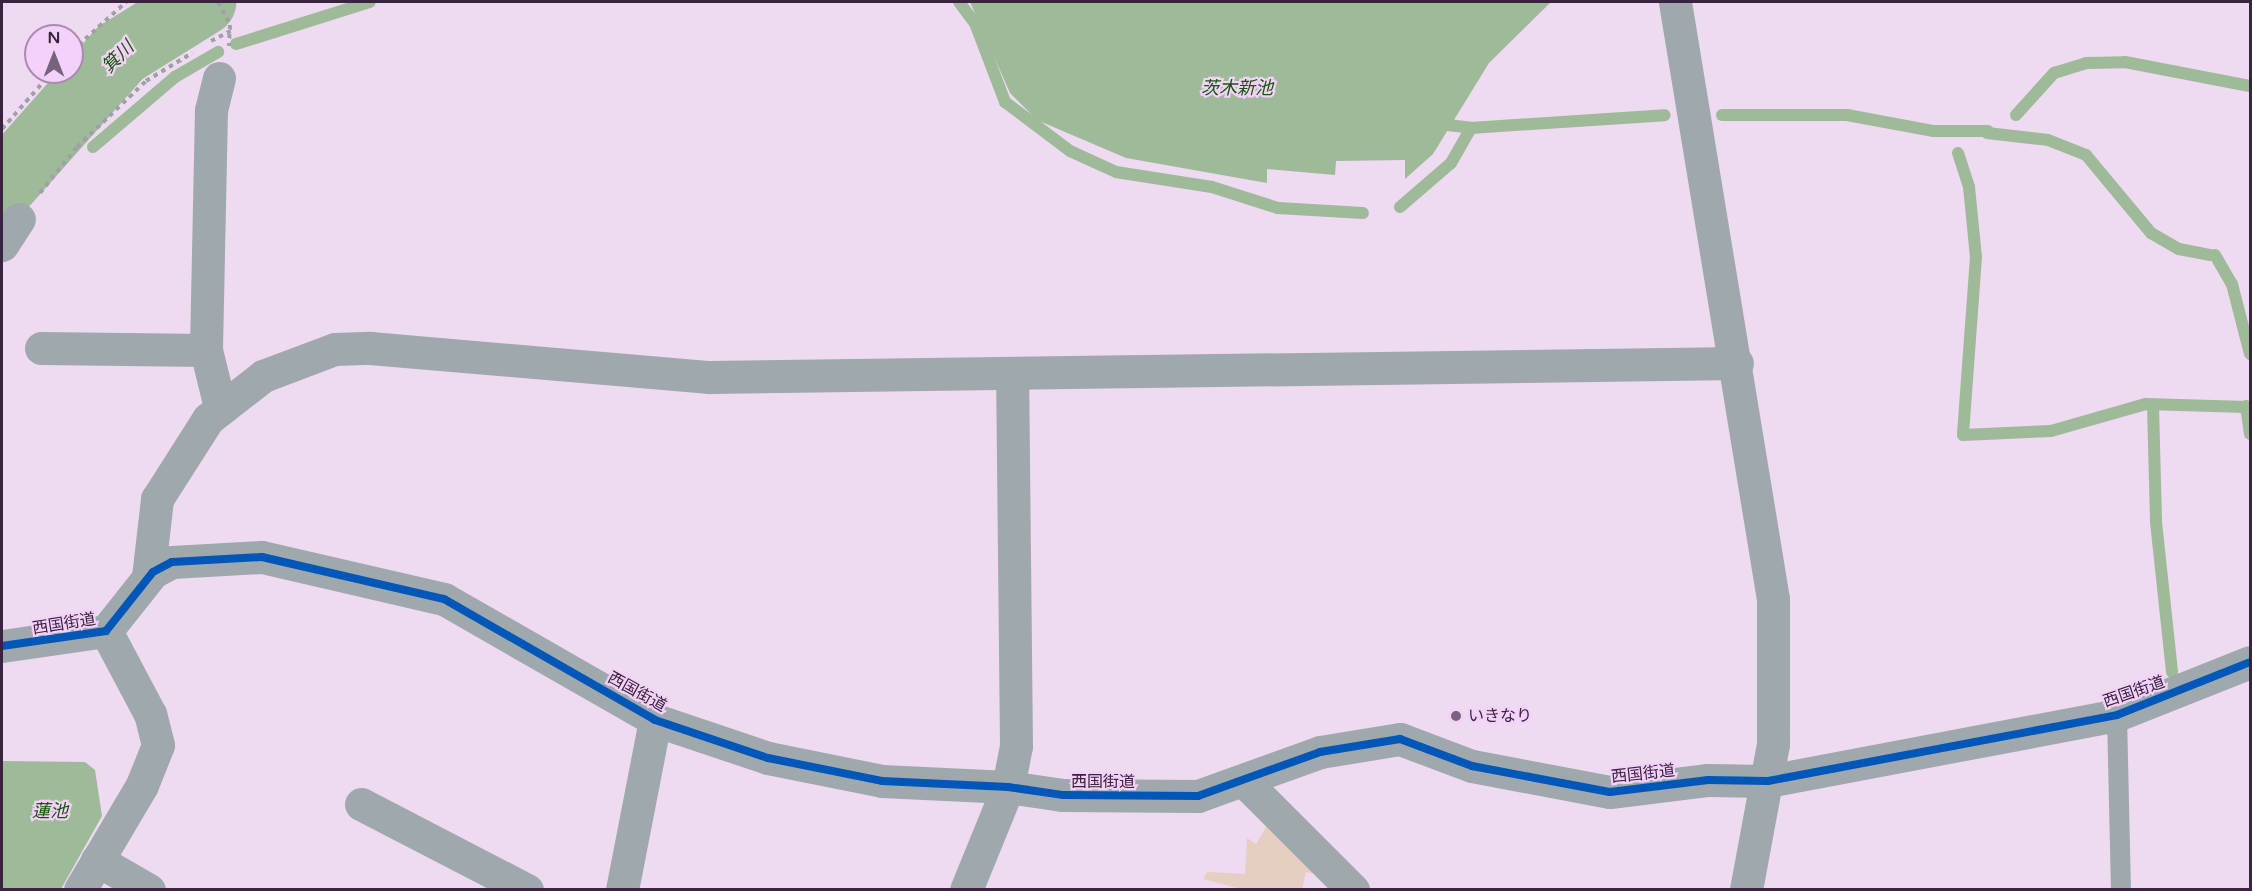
<!DOCTYPE html>
<meta charset="utf-8">
<style>
body{margin:0}
#map{position:relative;width:2252px;height:891px;overflow:hidden;background:#eedaf1;font-family:"Varela Round","Noto Sans JP",sans-serif}
div>[style]{position:absolute}
[style*='--x']{left:calc(var(--x)*1px);top:calc(var(--y)*1px);width:calc(var(--w)*1px);rotate:calc(var(--a)*1deg)}
.green>*{inset:0;background:#e6cec0}
.water>*{inset:0;background:#9eba99}
.stream>*{height:12px;margin:-6px;padding:0 6px;transform-origin:6px;border-radius:6px;background:#9eba99}
.river>*{height:68px;margin:-34px;padding:0 34px;transform-origin:34px;border-radius:34px;background:#9eba99}
.path>*{height:4px;margin-top:-2px;transform-origin:0;background:repeating-linear-gradient(90deg,#9fa0a8 0 4.5px,transparent 0 9px)}
.service>*{height:20px;margin:-10px;padding:0 10px;transform-origin:10px;border-radius:10px;background:#9fa8ac}
.minor>*{height:33px;margin:-16.5px;padding:0 16.5px;transform-origin:16.5px;border-radius:16.5px;background:#9fa8ac}
.tertiary>*{height:33px;margin:-16.5px;padding:0 16.5px;transform-origin:16.5px;border-radius:16.5px;background:#9fa8ac}
.cycleway>*{height:8px;margin:-4px;padding:0 4px;transform-origin:4px;border-radius:4px;background:#0057b8}
.dots>*{width:16px;height:16px;translate:-50% -50%;box-sizing:border-box;border:3px solid #f4d1fa;border-radius:50%}
span{translate:-50% -50%;white-space:nowrap;text-align:center;line-height:1.15;-webkit-text-stroke:4.5px #f4d1fa;paint-order:stroke}
.street-label{font-size:16px;color:#39233e}
.poi-label{font-size:16px;color:#39233e}
.left{translate:0 -50%;text-align:left}
.water-label{font-size:18px;color:#135707;font-style:italic}
.frame{position:absolute;inset:0;border:3px solid #39233e;pointer-events:none}
.north{position:absolute;left:24px;top:24px;width:60px;height:60px;box-sizing:border-box;background:#f4d1fa;border:2px solid #a98baf;border-radius:50%;rotate:0deg;font-size:16px;font-weight:700;line-height:24px;text-align:center;color:#39233e}
.north::after{content:'';display:block;margin:auto;width:21px;height:27px;background:#78637d;clip-path:polygon(50% 0,100% 100%,50% 72%,0 100%)}
</style>
<div id="map">
<div class="green">
<div style="clip-path:polygon(1271px 819px,1336px 878px,1306px 872px,1302px 890px,1241px 889px,1203px 879px,1207px 872px,1245px 874px,1247px 838px,1256px 844px)"></div>
</div>
<div class="water">
<div style="clip-path:polygon(970px 2px,1551px 2px,1489px 63px,1433px 154px,1405px 179px,1405px 160px,1336px 161px,1335px 175px,1267px 169px,1267px 183px,1126px 158px,1037px 120px,1010px 93px)"></div>
<div style="clip-path:polygon(2px 761px,85px 762px,95px 770px,102px 816px,61px 889px,2px 889px)"></div>
</div>
<div class="stream">
<div style="--x:959;--y:2;--w:26;--a:53"></div>
<div style="--x:975;--y:23;--w:85;--a:69.2"></div>
<div style="--x:1005;--y:102;--w:81;--a:37"></div>
<div style="--x:1070;--y:151;--w:51;--a:24.5"></div>
<div style="--x:1116;--y:172;--w:97;--a:8.9"></div>
<div style="--x:1212;--y:187;--w:69;--a:17.7"></div>
<div style="--x:1278;--y:208;--w:85;--a:3.4"></div>
<div style="--x:236;--y:44;--w:140;--a:-17.4"></div>
<div style="--x:1722;--y:115;--w:125;--a:0"></div>
<div style="--x:1847;--y:115;--w:87;--a:10.5"></div>
<div style="--x:1933;--y:131;--w:55;--a:0"></div>
<div style="--x:2016;--y:115;--w:57;--a:-47.9"></div>
<div style="--x:2054;--y:73;--w:34;--a:-17"></div>
<div style="--x:2086;--y:63;--w:39;--a:-1"></div>
<div style="--x:2125;--y:62;--w:127;--a:10.9"></div>
<div style="--x:1448;--y:125;--w:23;--a:7"></div>
<div style="--x:1987;--y:133;--w:61;--a:6.5"></div>
<div style="--x:2048;--y:140;--w:41;--a:21.5"></div>
<div style="--x:2086;--y:155;--w:102;--a:50.2"></div>
<div style="--x:2151;--y:233;--w:32;--a:30"></div>
<div style="--x:2179;--y:249;--w:31;--a:11"></div>
<div style="--x:43;--y:139;--w:22;--a:39"></div>
<div style="--x:93;--y:147;--w:108;--a:-40.5"></div>
<div style="--x:175;--y:77;--w:50;--a:-30.2"></div>
<div style="--x:1958;--y:153;--w:36;--a:72"></div>
<div style="--x:1969;--y:187;--w:70;--a:84.3"></div>
<div style="--x:1976;--y:257;--w:178;--a:94.2"></div>
<div style="--x:1963;--y:435;--w:88;--a:-2.6"></div>
<div style="--x:2051;--y:431;--w:99;--a:-15.9"></div>
<div style="--x:2146;--y:404;--w:100;--a:1.7"></div>
<div style="--x:1400;--y:207;--w:67;--a:-40.8"></div>
<div style="--x:1451;--y:163;--w:40;--a:-60.3"></div>
<div style="--x:1471;--y:128;--w:194;--a:-3.8"></div>
<div style="--x:2215;--y:255;--w:34;--a:60"></div>
<div style="--x:2232;--y:284;--w:72;--a:75.6"></div>
<div style="--x:2153;--y:406;--w:116;--a:88.5"></div>
<div style="--x:2156;--y:522;--w:151;--a:83.9"></div>
<div style="--x:2246;--y:406;--w:28;--a:82"></div>
</div>
<div class="river">
<div style="--x:2;--y:186;--w:178;--a:-48.4"></div>
<div style="--x:120;--y:53;--w:97;--a:-31.9"></div>
</div>
<div class="path">
<div style="--x:218;--y:2;--w:26;--a:62"></div>
<div style="--x:230;--y:25;--w:21;--a:93"></div>
<div style="--x:211;--y:41;--w:22;--a:-27"></div>
<div style="--x:72;--y:51;--w:73;--a:-42.2"></div>
<div style="--x:2;--y:129;--w:76;--a:-48.7"></div>
<div style="--x:40;--y:193;--w:59;--a:-51.2"></div>
<div style="--x:77;--y:147;--w:95;--a:-43.7"></div>
<div style="--x:146;--y:81;--w:54;--a:-31.3"></div>
</div>
<div class="service">
<div style="--x:2117;--y:715;--w:175;--a:88.7"></div>
</div>
<div class="minor">
<div style="--x:219;--y:78;--w:33;--a:104"></div>
<div style="--x:211;--y:110;--w:240;--a:91.2"></div>
<div style="--x:206;--y:350;--w:59;--a:76.2"></div>
<div style="--x:2;--y:245;--w:31;--a:-57"></div>
<div style="--x:41;--y:348;--w:165;--a:0.7"></div>
<div style="--x:148;--y:577;--w:79;--a:-83.4"></div>
<div style="--x:157;--y:499;--w:95;--a:-57.5"></div>
<div style="--x:208;--y:419;--w:70;--a:-38"></div>
<div style="--x:263;--y:376;--w:77;--a:-20.6"></div>
<div style="--x:335;--y:349;--w:35;--a:-2"></div>
<div style="--x:370;--y:348;--w:341;--a:4.9"></div>
<div style="--x:710;--y:377;--w:1027;--a:-0.78"></div>
<div style="--x:2;--y:646;--w:105;--a:-8.2"></div>
<div style="--x:106;--y:631;--w:75;--a:-51.5"></div>
<div style="--x:153;--y:572;--w:21;--a:-28"></div>
<div style="--x:172;--y:562;--w:90;--a:-3.2"></div>
<div style="--x:262;--y:557;--w:187;--a:13"></div>
<div style="--x:444;--y:599;--w:243;--a:29.8"></div>
<div style="--x:655;--y:720;--w:119;--a:18.6"></div>
<div style="--x:768;--y:758;--w:116;--a:11.4"></div>
<div style="--x:882;--y:781;--w:126;--a:2.7"></div>
<div style="--x:1008;--y:787;--w:56;--a:8.3"></div>
<div style="--x:1063;--y:795;--w:135;--a:0.4"></div>
<div style="--x:1198;--y:796;--w:130;--a:-19.8"></div>
<div style="--x:1320;--y:752;--w:81;--a:-9.2"></div>
<div style="--x:1400;--y:739;--w:77;--a:20.6"></div>
<div style="--x:1472;--y:766;--w:140;--a:10.7"></div>
<div style="--x:1610;--y:792;--w:99;--a:-7"></div>
<div style="--x:1708;--y:780;--w:60;--a:1"></div>
<div style="--x:1768;--y:781;--w:355;--a:-10.7"></div>
<div style="--x:2117;--y:715;--w:143;--a:-21.7"></div>
<div style="--x:1245;--y:782;--w:153;--a:45"></div>
<div style="--x:361;--y:804;--w:187;--a:27.4"></div>
<div style="--x:97;--y:860;--w:60;--a:30"></div>
<div style="--x:80;--y:890;--w:122;--a:-59.4"></div>
<div style="--x:142;--y:785;--w:43;--a:-68.2"></div>
<div style="--x:158;--y:745;--w:32;--a:-104"></div>
<div style="--x:150;--y:714;--w:94;--a:-117.9"></div>
<div style="--x:622;--y:890;--w:173;--a:-79"></div>
<div style="--x:966;--y:890;--w:111;--a:-67.8"></div>
<div style="--x:1008;--y:787;--w:42;--a:-79"></div>
<div style="--x:1016;--y:746;--w:373;--a:-90.6"></div>
</div>
<div class="tertiary">
<div style="--x:1675;--y:2;--w:605;--a:80.68"></div>
<div style="--x:1773;--y:599;--w:145;--a:90"></div>
<div style="--x:1773;--y:744;--w:148;--a:100.5"></div>
</div>
<div class="cycleway">
<div style="--x:2;--y:646;--w:105;--a:-8.2"></div>
<div style="--x:106;--y:631;--w:75;--a:-51.5"></div>
<div style="--x:153;--y:572;--w:21;--a:-28"></div>
<div style="--x:172;--y:562;--w:90;--a:-3.2"></div>
<div style="--x:262;--y:557;--w:187;--a:13"></div>
<div style="--x:444;--y:599;--w:243;--a:29.8"></div>
<div style="--x:655;--y:720;--w:119;--a:18.6"></div>
<div style="--x:768;--y:758;--w:116;--a:11.4"></div>
<div style="--x:882;--y:781;--w:126;--a:2.7"></div>
<div style="--x:1008;--y:787;--w:56;--a:8.3"></div>
<div style="--x:1063;--y:795;--w:135;--a:0.4"></div>
<div style="--x:1198;--y:796;--w:130;--a:-19.8"></div>
<div style="--x:1320;--y:752;--w:81;--a:-9.2"></div>
<div style="--x:1400;--y:739;--w:77;--a:20.6"></div>
<div style="--x:1472;--y:766;--w:140;--a:10.7"></div>
<div style="--x:1610;--y:792;--w:99;--a:-7"></div>
<div style="--x:1708;--y:780;--w:60;--a:1"></div>
<div style="--x:1768;--y:781;--w:355;--a:-10.7"></div>
<div style="--x:2117;--y:715;--w:143;--a:-21.7"></div>
</div>
<div class="dots">
<div style="left:1456px;top:716px;background:#78637d"></div>
</div>
<div class="street-label">
<span style="left:64px;top:624px;rotate:-9deg">西国街道</span>
<span style="left:637px;top:692px;rotate:29deg">西国街道</span>
<span style="left:2134px;top:692px;rotate:-19deg">西国街道</span>
<span style="left:1643px;top:774px;rotate:-6deg">西国街道</span>
<span style="left:1103px;top:782px">西国街道</span>
</div>
<div class="poi-label">
<span class="left" style="left:1468px;top:716px">いきなり</span>
</div>
<div class="water-label">
<span style="left:118px;top:57px;rotate:-45deg">箕川</span>
<span style="left:1237px;top:88px">茨木新池</span>
<span style="left:50px;top:811px">蓮池</span>
</div>
<div class="frame"></div>
<div class="north">N</div>
</div>
